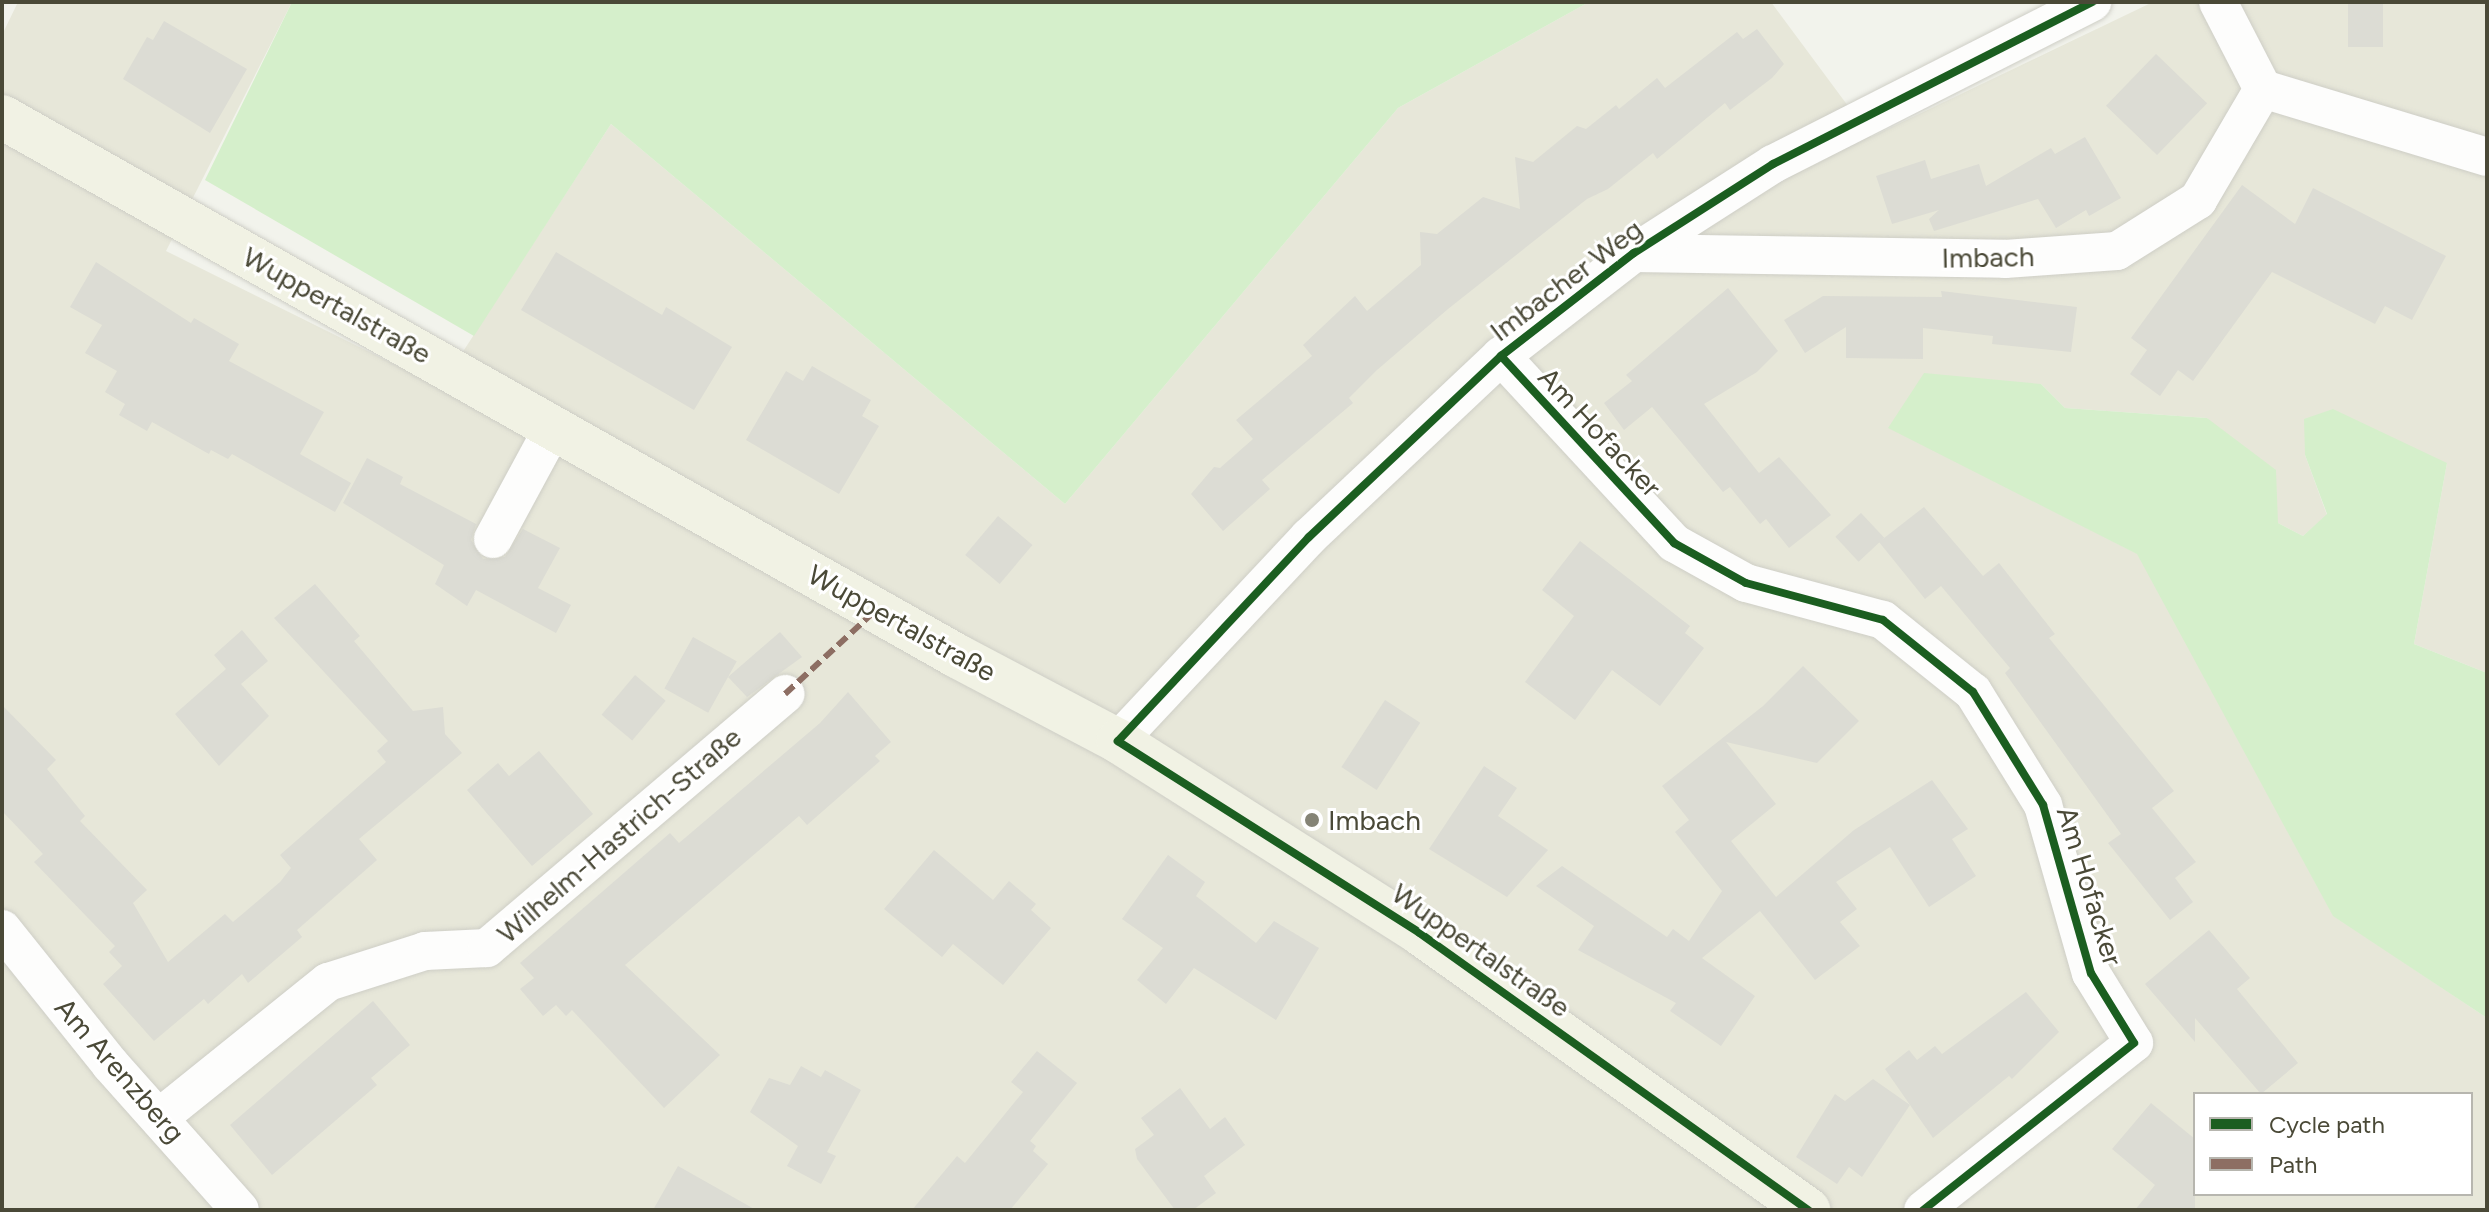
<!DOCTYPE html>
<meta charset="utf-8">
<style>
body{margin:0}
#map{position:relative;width:2489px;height:1212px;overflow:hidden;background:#f2f3ec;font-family:Figtree,sans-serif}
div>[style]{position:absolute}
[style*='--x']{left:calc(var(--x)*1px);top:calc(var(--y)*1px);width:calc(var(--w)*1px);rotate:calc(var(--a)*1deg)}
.residential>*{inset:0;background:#e7e7d9}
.green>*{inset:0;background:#d5efcb}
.building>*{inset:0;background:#dcdcd4;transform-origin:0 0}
.roads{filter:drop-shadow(0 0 2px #cecec6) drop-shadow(0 0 2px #cecec6)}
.minor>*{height:38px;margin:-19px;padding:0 19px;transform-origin:19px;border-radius:19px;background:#fdfdfc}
.major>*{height:44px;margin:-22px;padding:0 22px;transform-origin:22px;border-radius:22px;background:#f1f2e4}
.quiet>*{height:6px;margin-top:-3px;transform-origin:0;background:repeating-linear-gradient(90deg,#8d6e63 0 12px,transparent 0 18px)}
.cycleway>*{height:8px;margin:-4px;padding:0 4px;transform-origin:4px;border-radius:4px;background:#1b5e20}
.dots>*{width:22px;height:22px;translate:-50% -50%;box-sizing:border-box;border:4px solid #fff;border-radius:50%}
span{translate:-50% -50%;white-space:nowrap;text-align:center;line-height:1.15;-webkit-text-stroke:6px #fff;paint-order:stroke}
.street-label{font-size:28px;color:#4a4937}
.poi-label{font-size:28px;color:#4a4937}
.left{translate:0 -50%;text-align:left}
.frame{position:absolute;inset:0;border:4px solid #4a4937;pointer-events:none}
.legend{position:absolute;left:2193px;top:1092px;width:280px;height:104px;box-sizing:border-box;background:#fff;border:2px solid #b7b6af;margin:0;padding:10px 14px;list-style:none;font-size:24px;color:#4a4937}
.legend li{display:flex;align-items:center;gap:16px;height:40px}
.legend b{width:40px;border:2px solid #b7b6af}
</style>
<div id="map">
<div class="residential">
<div style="clip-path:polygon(evenodd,18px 2px,292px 2px,166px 251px,440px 387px,611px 124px,1065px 504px,1398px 108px,1589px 2px,1771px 2px,1871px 137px,2153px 2px,2487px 2px,2487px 673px,2414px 644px,2447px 463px,2305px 455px,2327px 515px,2303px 536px,2278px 523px,2207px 418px,2065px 408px,2041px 384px,1889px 427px,2138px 554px,2333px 915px,2487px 1018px,2487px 1210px,2px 1210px,2px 35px,18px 2px,2195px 1094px,2471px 1094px,2471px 1194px,2195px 1194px,2195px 1094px)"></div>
</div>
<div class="green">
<div style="clip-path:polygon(292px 2px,1589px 2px,1398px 108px,1065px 504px,611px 124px,474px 336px,205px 180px)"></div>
<div style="clip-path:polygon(1924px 373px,2041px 384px,2065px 408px,2207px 418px,2276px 470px,2278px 523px,2303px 536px,2327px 514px,2305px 455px,2304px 419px,2333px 409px,2447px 463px,2414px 644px,2487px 673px,2487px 1018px,2333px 916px,2137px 554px,1888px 428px)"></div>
</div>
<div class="building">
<div style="left:2348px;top:2px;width:35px;height:45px"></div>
<div style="clip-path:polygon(164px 21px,247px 69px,210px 133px,123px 79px,147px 37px,153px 40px)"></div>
<div style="clip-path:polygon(1757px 29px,1784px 64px,1772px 78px,1730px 110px,1725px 103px,1657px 159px,1653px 153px,1608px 189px,1587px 199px,1448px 309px,1377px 370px,1349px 398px,1353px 403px,1262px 480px,1270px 489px,1223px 531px,1191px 494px,1214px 467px,1220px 468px,1253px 439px,1236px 420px,1312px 356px,1303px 345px,1355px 296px,1367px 311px,1421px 265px,1420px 232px,1437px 234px,1483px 197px,1520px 209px,1515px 157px,1533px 162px,1577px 126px,1586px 129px,1616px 105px,1619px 109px,1657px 78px,1665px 88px,1737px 32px,1743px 39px)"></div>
<div style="left:2156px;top:54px;width:71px;height:72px;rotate:44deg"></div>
<div style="clip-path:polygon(2085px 137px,2121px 198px,2089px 216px,2086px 210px,2056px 228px,2038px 199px,1934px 231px,1929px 219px,1939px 210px,1892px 224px,1876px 176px,1925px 160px,1931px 179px,1979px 164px,1986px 186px,2051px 148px,2055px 154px)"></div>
<div style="clip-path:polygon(2242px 185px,2295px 224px,2313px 188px,2446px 256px,2412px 320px,2385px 306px,2375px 324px,2272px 272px,2193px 381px,2178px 370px,2160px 396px,2130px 374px,2147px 350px,2131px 338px)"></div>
<div style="clip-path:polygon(556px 252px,662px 315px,666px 307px,732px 347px,694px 410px,521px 310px)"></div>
<div style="clip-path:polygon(96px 262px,191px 323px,194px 318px,239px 344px,229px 361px,324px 412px,300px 454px,351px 483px,335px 512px,232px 454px,228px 459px,211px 450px,209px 454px,152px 422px,147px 431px,119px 415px,125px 404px,105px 392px,117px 371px,85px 353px,102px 325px,70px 307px)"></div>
<div style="clip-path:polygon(1728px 288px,1778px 351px,1757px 372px,1704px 404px,1759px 473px,1779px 457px,1831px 515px,1789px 548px,1766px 519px,1760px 524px,1730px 487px,1723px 492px,1652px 407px,1624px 430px,1604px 403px,1632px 381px,1626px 375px)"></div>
<div style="clip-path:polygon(1941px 291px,2077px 307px,2071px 352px,1992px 344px,1993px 336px,1923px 328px,1923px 359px,1846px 358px,1846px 327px,1805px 353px,1784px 320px,1823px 296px,1942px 297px)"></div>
<div style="clip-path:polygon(812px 366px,871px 400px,862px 416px,879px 426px,839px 494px,746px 440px,786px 371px,803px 381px)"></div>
<div style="clip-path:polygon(367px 458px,403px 477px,400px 484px,476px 524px,471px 540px,483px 559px,505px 557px,523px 529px,560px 548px,538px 588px,571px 605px,556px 633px,476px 590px,467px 606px,435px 584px,444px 565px,343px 503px)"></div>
<div style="clip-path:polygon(1924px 507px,1983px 576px,1999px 563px,2055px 634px,2049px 638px,2174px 791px,2152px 808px,2196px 862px,2175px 878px,2193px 902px,2170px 920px,2108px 843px,2121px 834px,2005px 673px,2010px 668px,1941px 586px,1925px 599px,1879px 542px)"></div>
<div style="left:1861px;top:513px;width:34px;height:35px;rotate:47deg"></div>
<div style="left:998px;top:516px;width:45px;height:51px;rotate:40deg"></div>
<div style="clip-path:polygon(1580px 541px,1690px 626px,1685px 633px,1704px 648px,1660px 706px,1612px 670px,1575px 720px,1525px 682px,1574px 616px,1542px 590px)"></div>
<div style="clip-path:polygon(315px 584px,360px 636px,354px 641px,413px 711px,443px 707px,445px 734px,462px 753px,359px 839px,377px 860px,297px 930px,302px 937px,248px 983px,242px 974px,208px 1004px,204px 999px,154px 1041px,103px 984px,122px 966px,109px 952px,115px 946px,34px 862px,43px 854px,2px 811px,2px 705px,56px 760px,47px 769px,85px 816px,80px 821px,147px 890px,133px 903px,168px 962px,225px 914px,233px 922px,280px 882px,291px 868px,280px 855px,386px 762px,377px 751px,388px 741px,274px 618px)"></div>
<div style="clip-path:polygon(242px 630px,268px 661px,241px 684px,269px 716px,219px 766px,175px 714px,226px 669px,214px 655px)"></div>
<div style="clip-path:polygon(780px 632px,802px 657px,747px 697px,728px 677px)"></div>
<div style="left:693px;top:637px;width:50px;height:59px;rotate:29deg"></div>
<div style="clip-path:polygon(1803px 666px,1859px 721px,1817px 763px,1726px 742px,1776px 804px,1731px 841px,1776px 897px,1854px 830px,1932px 780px,1968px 829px,1952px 839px,1976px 876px,1929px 907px,1890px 847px,1836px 882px,1857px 909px,1840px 922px,1860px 946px,1815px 980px,1760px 911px,1702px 958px,1755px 996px,1721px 1046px,1670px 1011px,1676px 1003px,1578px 950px,1594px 926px,1536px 886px,1562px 866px,1667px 937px,1673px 929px,1689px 941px,1722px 891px,1675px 832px,1689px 820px,1662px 786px,1763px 706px)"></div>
<div style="left:635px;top:675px;width:40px;height:52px;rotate:40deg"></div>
<div style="clip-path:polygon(848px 692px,891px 742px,875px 756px,880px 761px,807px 825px,799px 816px,625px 965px,720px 1055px,664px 1108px,572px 1010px,566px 1016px,556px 1005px,543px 1016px,520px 989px,534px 978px,520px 963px,670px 833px,679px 843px,820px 723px)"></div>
<div style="left:1385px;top:700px;width:42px;height:80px;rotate:33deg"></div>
<div style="clip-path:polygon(539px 751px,593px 814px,532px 866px,467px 790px,498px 763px,509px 776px)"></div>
<div style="clip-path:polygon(1484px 766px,1517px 788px,1498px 816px,1548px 850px,1507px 897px,1429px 849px)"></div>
<div style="clip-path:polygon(934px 850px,993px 900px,1009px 881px,1036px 904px,1031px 910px,1051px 928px,1003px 985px,953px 944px,942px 957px,884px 909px)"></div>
<div style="clip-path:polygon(1168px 855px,1205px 882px,1196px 896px,1256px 943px,1274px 921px,1319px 948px,1276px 1020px,1194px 968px,1166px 1004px,1137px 980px,1163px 948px,1122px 919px)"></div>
<div style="clip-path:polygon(2209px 930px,2250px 978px,2237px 989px,2298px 1063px,2261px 1094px,2195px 1018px,2195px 1042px,2145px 984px)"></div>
<div style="clip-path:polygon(2026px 992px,2059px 1032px,2012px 1079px,2009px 1076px,1933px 1138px,1885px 1069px,1909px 1050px,1917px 1060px,1935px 1046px,1942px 1054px)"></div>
<div style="clip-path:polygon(373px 1001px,410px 1045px,371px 1078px,377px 1085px,272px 1175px,230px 1125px)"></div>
<div style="clip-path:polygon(1037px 1051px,1077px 1083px,1030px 1141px,1036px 1146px,1033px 1151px,1048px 1164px,1010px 1210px,912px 1210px,957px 1156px,965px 1163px,1023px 1092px,1011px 1082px)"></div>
<div style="clip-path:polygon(801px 1066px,821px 1077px,825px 1070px,861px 1090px,827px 1152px,836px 1156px,821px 1184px,787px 1166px,798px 1146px,750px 1112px,769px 1078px,790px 1085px)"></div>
<div style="clip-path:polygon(1873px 1079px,1910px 1105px,1862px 1177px,1849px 1167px,1837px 1184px,1796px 1157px,1835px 1094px,1845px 1101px)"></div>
<div style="clip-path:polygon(1180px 1088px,1210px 1129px,1225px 1117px,1245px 1145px,1204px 1176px,1216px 1193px,1193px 1210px,1175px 1210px,1137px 1159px,1135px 1149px,1154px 1135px,1141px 1118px)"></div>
<div style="clip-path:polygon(2151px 1103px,2195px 1139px,2195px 1210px,2135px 1210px,2155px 1185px,2112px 1149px)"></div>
<div style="clip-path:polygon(678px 1166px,756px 1210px,653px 1210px)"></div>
</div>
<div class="roads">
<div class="minor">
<div style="--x:2218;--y:2;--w:98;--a:62.7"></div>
<div style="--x:2263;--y:89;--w:234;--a:16.9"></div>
<div style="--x:1634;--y:253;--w:371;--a:0.9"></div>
<div style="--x:2005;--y:259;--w:112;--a:-4.1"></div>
<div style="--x:2117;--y:251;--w:96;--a:-32.2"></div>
<div style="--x:2198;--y:200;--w:129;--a:-59.6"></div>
<div style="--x:1501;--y:356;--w:255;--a:47.2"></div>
<div style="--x:1674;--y:543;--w:82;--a:29.1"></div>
<div style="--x:1746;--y:583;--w:142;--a:15.1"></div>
<div style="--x:1883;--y:620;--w:115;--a:38.7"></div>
<div style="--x:1973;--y:692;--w:133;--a:58.2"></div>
<div style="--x:2043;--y:805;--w:175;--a:74.1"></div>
<div style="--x:2091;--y:973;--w:82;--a:58.4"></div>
<div style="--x:2134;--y:1043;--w:269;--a:141.6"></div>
<div style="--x:493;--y:539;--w:128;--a:-61.6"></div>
<div style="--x:1118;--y:741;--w:279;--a:-46.9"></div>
<div style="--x:1309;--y:537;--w:264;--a:-43.3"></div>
<div style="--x:1501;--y:356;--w:168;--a:-37.8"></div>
<div style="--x:1634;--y:253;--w:165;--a:-32.6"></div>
<div style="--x:1773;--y:164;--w:358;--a:-26.9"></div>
<div style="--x:2;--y:929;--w:173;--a:51.3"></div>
<div style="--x:110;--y:1064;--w:195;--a:48.3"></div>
<div style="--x:160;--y:1117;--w:216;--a:-38.8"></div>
<div style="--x:328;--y:982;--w:102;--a:-17.7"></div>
<div style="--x:425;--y:951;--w:62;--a:-2.8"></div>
<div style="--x:487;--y:948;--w:392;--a:-40.4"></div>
</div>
<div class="major">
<div style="--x:2;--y:117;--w:1097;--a:29.44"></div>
<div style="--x:957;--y:656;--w:182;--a:27.8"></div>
<div style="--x:1118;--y:741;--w:358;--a:32.4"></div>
<div style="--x:1420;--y:933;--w:477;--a:35.5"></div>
</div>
</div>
<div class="quiet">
<div style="--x:785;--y:694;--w:124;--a:-42.7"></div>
</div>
<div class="cycleway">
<div style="--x:1501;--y:356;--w:255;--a:47.2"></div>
<div style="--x:1674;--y:543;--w:82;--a:29.1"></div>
<div style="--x:1746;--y:583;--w:142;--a:15.1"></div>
<div style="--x:1883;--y:620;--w:115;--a:38.7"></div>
<div style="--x:1973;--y:692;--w:133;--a:58.2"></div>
<div style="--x:2043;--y:805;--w:175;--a:74.1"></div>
<div style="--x:2091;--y:973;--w:82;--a:58.4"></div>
<div style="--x:2134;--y:1043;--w:269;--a:141.6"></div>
<div style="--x:1808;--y:1210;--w:477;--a:-144.5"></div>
<div style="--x:1420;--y:933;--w:358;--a:-147.6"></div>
<div style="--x:1118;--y:741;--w:279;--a:-46.9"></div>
<div style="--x:1309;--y:537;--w:264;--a:-43.3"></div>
<div style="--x:1501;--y:356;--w:168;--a:-37.8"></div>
<div style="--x:1634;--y:253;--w:165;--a:-32.6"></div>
<div style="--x:1773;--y:164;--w:358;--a:-26.9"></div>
</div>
<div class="dots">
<div style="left:1312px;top:820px;background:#858476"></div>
</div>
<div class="street-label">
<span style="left:1988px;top:257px;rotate:-1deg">Imbach</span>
<span style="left:1566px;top:280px;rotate:-37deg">Imbacher Weg</span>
<span style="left:337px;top:305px;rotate:29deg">Wuppertalstraße</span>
<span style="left:1600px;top:432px;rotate:47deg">Am Hofacker</span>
<span style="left:902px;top:623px;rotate:29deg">Wuppertalstraße</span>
<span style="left:619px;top:835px;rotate:-41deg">Wilhelm-Hastrich-Straße</span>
<span style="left:2090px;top:886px;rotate:73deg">Am Hofacker</span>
<span style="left:1481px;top:950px;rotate:35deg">Wuppertalstraße</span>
<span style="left:120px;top:1070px;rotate:49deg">Am Arenzberg</span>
</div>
<div class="poi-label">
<span class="left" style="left:1328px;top:820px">Imbach</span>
</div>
<div class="frame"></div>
<ul class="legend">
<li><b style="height:10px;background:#1b5e20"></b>Cycle path</li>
<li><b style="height:10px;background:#8d6e63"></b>Path</li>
</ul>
</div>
